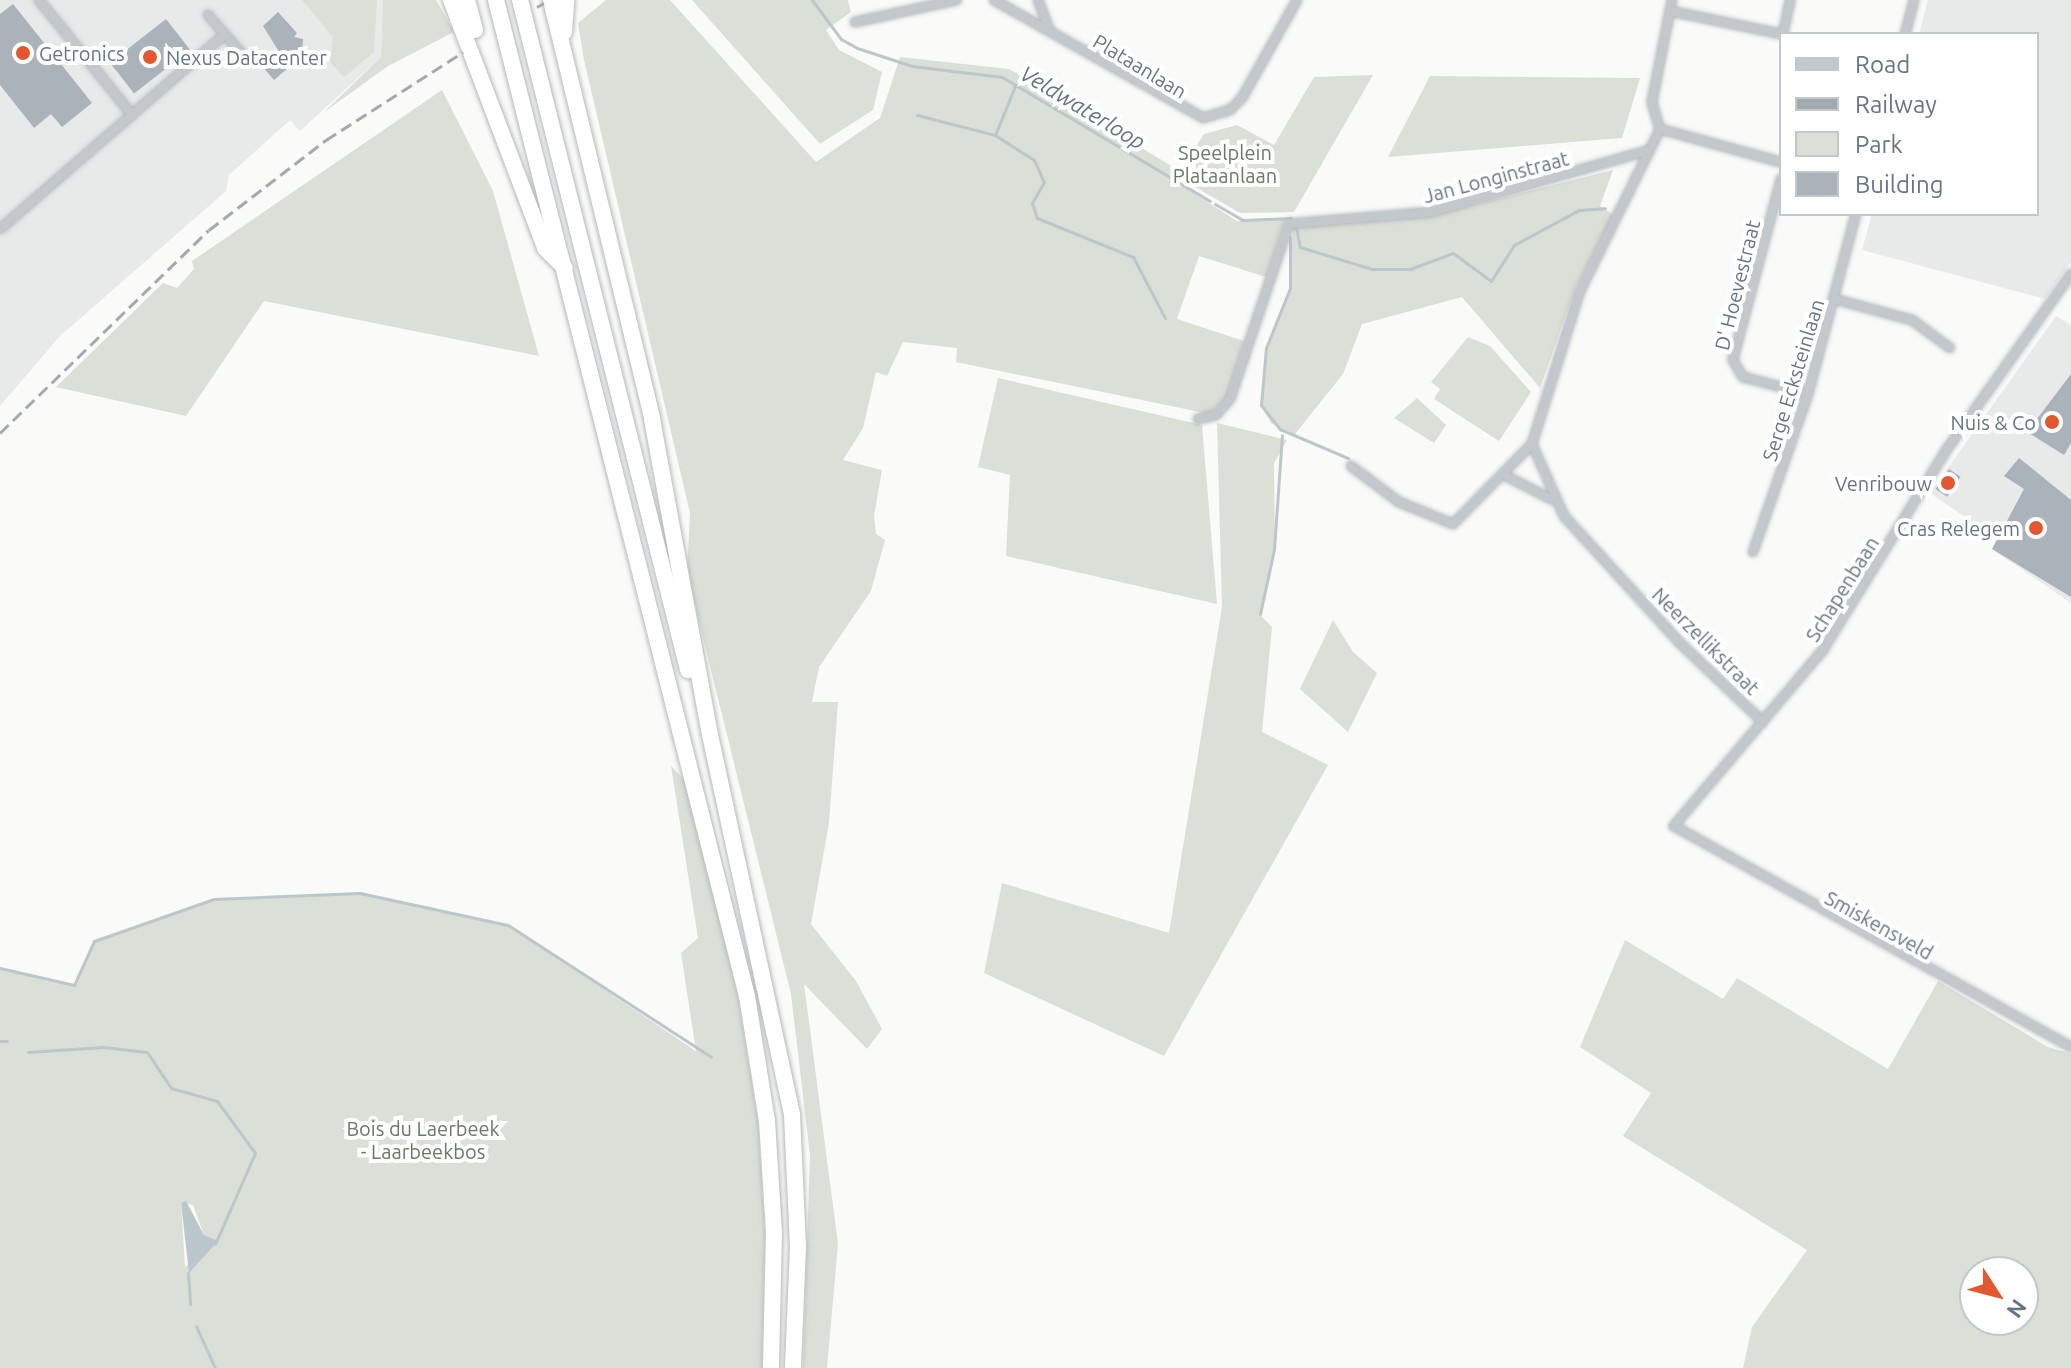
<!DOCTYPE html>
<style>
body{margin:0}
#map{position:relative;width:2071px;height:1368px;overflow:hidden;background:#fafaf8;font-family:Ubuntu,sans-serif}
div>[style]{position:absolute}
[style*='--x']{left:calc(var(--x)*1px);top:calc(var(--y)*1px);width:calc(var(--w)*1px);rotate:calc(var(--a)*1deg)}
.built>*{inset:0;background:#e8e9e9}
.green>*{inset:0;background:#dadfd7}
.water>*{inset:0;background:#bbc7cb}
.stream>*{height:3px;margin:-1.5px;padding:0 1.5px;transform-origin:1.5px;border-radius:1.5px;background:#bbc7cb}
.building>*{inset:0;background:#aab3b9;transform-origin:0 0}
.roads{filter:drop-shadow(0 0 2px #b4b9bd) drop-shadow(0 0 2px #b4b9bd)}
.street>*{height:8px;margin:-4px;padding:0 4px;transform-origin:4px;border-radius:4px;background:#c3c8cc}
.highway>*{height:16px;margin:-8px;padding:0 8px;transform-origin:8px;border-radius:8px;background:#fff}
.rail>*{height:3px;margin-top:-1.5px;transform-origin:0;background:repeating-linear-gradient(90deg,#a2aab0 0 12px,transparent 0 18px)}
.dots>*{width:22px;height:22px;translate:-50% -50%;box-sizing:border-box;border:4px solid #fff;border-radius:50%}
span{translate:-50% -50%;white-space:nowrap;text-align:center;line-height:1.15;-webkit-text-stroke:8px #fff;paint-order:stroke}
.poi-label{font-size:20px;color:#657683}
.left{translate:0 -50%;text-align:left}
.right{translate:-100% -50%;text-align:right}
.street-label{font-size:20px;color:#657683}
.park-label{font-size:20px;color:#687a64}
.water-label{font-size:22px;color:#60757c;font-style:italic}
.legend{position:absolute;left:1779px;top:32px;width:260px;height:184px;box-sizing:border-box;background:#fff;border:2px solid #c1c8cd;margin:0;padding:10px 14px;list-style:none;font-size:24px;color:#657683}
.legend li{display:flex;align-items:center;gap:16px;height:40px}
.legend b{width:40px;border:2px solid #c1c8cd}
.north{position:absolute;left:1959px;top:1256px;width:80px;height:80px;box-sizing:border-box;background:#fff;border:2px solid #c1c8cd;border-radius:50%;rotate:126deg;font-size:22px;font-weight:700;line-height:32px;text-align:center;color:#657683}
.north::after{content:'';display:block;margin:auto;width:28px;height:36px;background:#e4572e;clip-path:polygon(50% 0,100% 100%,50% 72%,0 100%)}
</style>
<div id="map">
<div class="built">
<div style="clip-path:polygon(0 0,383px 0,381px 57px,300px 131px,290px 120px,229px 175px,226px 191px,60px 336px,0 406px)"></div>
<div style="clip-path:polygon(1928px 0,2071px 0,2071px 262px,2045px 299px,1862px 250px,1872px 214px,2037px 214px,2037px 34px,1919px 34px)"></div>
<div style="clip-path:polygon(2056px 316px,2071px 325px,2071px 603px,1992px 549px,1997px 539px,1930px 493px)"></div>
</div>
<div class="green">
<div style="clip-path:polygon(302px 0,377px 0,374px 52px,344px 77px,330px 62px,333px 37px)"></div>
<div style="clip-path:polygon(383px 0,436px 0,454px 32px,388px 66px,323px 113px,381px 57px)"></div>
<div style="clip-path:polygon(606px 0,670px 0,816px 162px,880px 118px,900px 57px,1009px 69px,1180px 171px,1204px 134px,1237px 125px,1274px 145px,1314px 77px,1373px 75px,1294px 212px,1240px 213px,1178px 177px,1172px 179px,1237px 221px,1285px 219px,1266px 277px,1199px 256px,1177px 319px,1244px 341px,1227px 396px,1210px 414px,956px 362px,957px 348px,903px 342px,887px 376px,876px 372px,863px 428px,843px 460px,882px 470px,874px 516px,876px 534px,885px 540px,871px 591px,819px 667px,812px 702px,838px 702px,829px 823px,811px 924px,856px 981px,882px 1029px,867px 1049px,804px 984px,838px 1244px,827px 1368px,803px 1368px,810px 1155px,791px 994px,687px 573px,690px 513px,584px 60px,578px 23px)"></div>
<div style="clip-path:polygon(692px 0,848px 0,851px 12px,826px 30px,839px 50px,882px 72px,873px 110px,820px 144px)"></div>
<div style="clip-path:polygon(1430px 76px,1640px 78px,1622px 138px,1388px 157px)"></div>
<div style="clip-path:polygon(442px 90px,493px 191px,539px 356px,264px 301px,186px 416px,56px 387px,163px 283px,177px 288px,194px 269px,192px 261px)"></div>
<div style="clip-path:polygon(1613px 170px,1600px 206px,1614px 215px,1576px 286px,1540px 388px,1462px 297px,1362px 324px,1343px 374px,1295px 434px,1271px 423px,1261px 405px,1266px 348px,1290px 288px,1293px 224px,1429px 216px)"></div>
<div style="clip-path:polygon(1468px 337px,1490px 346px,1531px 392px,1499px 441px,1434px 399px,1440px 389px,1431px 382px)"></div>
<div style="clip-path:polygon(998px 378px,1202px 425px,1217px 604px,1006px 556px,1010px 475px,978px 467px)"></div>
<div style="clip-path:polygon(1417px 398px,1446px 425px,1434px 443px,1394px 418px)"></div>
<div style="clip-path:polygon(1217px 423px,1287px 440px,1274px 463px,1275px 553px,1261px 616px,1272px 627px,1262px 732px,1328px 765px,1164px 1056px,984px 973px,1002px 883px,1169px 933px,1222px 607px)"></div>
<div style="clip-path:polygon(1333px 620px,1353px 652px,1377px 673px,1348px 732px,1300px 689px)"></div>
<div style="clip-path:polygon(evenodd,671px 766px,688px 784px,738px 998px,758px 1122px,765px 1233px,762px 1368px,0 1368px,0 968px,74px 985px,94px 941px,214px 899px,360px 893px,508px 925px,696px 1051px,681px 953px,698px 938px,671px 766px,181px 1203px,193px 1205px,204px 1235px,216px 1241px,185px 1267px,181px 1203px)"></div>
<div style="clip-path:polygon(evenodd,1625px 940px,1723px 999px,1737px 978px,1888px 1069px,1938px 981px,2048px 1047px,2071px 1054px,2071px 1368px,1743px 1368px,1752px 1327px,1807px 1250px,1623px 1136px,1651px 1093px,1580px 1047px,1625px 940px,1975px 1272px,2023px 1272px,2023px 1320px,1975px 1320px,1975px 1272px)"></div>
</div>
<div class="water">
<div style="clip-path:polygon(186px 1201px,204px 1235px,218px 1241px,189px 1273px,181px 1203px)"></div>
</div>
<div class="stream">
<div style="--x:812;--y:0;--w:49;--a:53.4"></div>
<div style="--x:841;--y:39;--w:18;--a:29"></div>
<div style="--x:857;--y:48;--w:58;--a:18.1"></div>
<div style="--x:912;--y:66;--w:91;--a:7"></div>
<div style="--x:1002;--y:77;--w:242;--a:30.8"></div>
<div style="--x:1015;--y:86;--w:53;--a:112.2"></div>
<div style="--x:995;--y:135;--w:46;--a:32.7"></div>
<div style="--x:1034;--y:160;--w:24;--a:66"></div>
<div style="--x:1044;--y:182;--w:24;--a:120"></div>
<div style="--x:1032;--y:203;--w:16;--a:72"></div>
<div style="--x:1037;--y:218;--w:104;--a:22.1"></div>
<div style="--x:1133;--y:257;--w:69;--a:62.3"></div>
<div style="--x:917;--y:115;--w:81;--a:14.4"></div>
<div style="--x:1215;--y:204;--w:32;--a:30"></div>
<div style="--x:1243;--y:220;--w:48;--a:-2.4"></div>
<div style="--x:1296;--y:227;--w:20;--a:79"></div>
<div style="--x:1300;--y:247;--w:75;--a:17"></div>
<div style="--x:1372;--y:269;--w:38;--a:0"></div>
<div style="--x:1410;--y:269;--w:46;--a:-20.4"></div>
<div style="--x:1453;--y:253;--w:47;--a:36.4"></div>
<div style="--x:1491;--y:281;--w:43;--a:-57.4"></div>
<div style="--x:1514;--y:245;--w:74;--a:-28.3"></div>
<div style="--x:1579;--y:210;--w:26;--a:-4"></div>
<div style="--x:1290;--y:237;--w:51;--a:90"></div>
<div style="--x:1290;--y:288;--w:65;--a:111.8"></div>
<div style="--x:1266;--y:348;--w:57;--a:95"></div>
<div style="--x:1261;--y:405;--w:31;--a:52"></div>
<div style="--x:1280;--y:429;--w:74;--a:23.1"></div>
<div style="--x:1260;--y:614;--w:66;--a:-77.8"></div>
<div style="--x:1274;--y:549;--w:114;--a:-86"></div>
<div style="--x:0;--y:968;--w:76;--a:12.9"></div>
<div style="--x:74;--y:985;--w:48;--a:-65.6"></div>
<div style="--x:94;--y:941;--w:127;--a:-19.3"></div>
<div style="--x:214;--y:899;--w:146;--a:-2.4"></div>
<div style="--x:360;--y:893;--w:151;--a:12.2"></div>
<div style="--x:508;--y:925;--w:242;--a:33"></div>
<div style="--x:0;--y:1041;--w:7;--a:0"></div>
<div style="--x:28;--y:1052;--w:75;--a:-3.8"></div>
<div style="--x:103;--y:1047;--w:44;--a:6.5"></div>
<div style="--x:147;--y:1052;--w:43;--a:56.3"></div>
<div style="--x:171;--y:1088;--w:48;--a:15.8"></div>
<div style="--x:217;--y:1101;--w:64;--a:53.8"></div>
<div style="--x:255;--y:1153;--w:99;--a:113.7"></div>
<div style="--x:188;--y:1273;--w:31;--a:86"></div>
<div style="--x:196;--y:1326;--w:46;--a:65.7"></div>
</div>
<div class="building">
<div style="clip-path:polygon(13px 4px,92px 103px,62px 127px,51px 114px,34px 128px,0 85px,0 14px)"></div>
<div style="clip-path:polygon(278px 12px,297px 33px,294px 37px,303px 39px,302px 56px,274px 80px,261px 65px,278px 50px,263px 26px)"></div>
<div style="left:166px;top:19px;width:39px;height:71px;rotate:52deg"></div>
<div style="clip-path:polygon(2071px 374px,2071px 443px,2064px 455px,2027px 432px)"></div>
<div style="clip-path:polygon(2019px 458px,2071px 500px,2071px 597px,1992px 549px,2024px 489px,2004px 476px)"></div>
<div style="left:1949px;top:469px;width:14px;height:24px;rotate:34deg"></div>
</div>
<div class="roads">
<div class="street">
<div style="--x:39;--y:0;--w:148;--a:51"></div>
<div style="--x:994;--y:0;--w:240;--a:29.4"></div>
<div style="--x:1203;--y:118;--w:28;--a:-17"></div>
<div style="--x:1230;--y:110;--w:17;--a:-45"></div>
<div style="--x:1242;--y:98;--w:112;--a:-60.7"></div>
<div style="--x:1038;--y:0;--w:30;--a:69"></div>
<div style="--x:1670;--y:11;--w:113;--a:11.7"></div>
<div style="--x:208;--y:15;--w:50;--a:49"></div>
<div style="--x:855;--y:22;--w:104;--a:-12.2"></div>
<div style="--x:1783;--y:34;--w:35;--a:-78"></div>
<div style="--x:1905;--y:34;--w:35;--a:-75"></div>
<div style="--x:1660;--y:129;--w:125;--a:15.3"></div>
<div style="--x:1781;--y:179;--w:187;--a:104.9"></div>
<div style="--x:1733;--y:360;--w:20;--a:60"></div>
<div style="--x:1743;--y:377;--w:67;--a:14.7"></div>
<div style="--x:0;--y:229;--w:298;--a:-40.9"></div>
<div style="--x:2071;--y:274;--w:214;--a:125.3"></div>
<div style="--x:1947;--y:449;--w:236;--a:121.7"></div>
<div style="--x:1823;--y:650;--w:231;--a:130.3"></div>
<div style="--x:1674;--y:826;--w:454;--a:29.1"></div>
<div style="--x:1834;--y:299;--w:81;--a:15.1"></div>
<div style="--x:1912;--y:320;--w:47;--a:36.4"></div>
<div style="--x:1198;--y:419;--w:18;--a:-13"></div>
<div style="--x:1216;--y:415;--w:21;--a:-49"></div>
<div style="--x:1230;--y:399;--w:185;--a:-71.4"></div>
<div style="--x:1289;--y:224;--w:143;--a:-4.8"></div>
<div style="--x:1431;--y:212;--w:224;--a:-15.8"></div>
<div style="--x:1532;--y:444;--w:79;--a:66"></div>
<div style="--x:1564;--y:516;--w:173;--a:47.6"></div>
<div style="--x:1681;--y:644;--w:113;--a:43.6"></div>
<div style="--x:1351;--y:466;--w:60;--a:36.9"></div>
<div style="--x:1399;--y:502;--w:58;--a:22.2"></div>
<div style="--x:1453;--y:524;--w:112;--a:-45.4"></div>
<div style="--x:1532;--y:444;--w:160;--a:-72.6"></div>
<div style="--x:1580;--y:291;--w:181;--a:-63.7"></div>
<div style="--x:1660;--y:129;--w:28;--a:-107"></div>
<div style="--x:1652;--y:102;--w:104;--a:-78.9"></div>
<div style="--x:1506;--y:476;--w:51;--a:27.1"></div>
<div style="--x:1753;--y:552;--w:167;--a:-70.8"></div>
<div style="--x:1808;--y:394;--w:186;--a:-75.1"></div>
</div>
<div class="highway">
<div style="--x:451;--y:0;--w:265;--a:69.2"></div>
<div style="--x:545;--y:248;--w:28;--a:45"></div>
<div style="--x:467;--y:0;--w:31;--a:75"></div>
<div style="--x:496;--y:0;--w:1027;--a:75.86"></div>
<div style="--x:747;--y:996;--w:127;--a:80.9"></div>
<div style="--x:767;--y:1121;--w:112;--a:86.4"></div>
<div style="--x:774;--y:1233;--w:135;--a:91.3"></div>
<div style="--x:520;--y:0;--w:691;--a:75.92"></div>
<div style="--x:551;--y:0;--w:431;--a:76.4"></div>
<div style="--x:652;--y:419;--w:321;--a:79.6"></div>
<div style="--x:710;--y:735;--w:389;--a:77.8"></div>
<div style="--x:792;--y:1115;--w:132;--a:87.4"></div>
<div style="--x:798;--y:1247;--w:121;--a:92.4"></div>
<div style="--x:564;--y:32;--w:32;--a:-86"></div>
</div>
</div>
<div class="rail">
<div style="--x:537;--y:7;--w:8;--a:-30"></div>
<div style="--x:0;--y:433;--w:291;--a:-44.2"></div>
<div style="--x:209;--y:230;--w:148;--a:-37.6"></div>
<div style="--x:326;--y:140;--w:163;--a:-32.7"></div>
</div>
<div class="dots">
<div style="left:23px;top:53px;background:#e4572e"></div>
<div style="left:150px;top:57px;background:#e4572e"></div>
<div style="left:2052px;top:422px;background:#e4572e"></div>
<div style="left:1948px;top:483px;background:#e4572e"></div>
<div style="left:2036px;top:528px;background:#e4572e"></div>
</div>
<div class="poi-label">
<span class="left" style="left:39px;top:53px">Getronics</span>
<span class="left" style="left:166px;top:57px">Nexus Datacenter</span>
<span class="right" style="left:2036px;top:422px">Nuis &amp; Co</span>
<span class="right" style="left:1932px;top:483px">Venribouw</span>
<span class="right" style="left:2020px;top:528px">Cras Relegem</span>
</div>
<div class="street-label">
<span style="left:1140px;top:66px;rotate:31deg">Plataanlaan</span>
<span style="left:1496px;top:177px;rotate:-15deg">Jan Longinstraat</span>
<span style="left:1737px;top:285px;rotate:-76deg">D' Hoevestraat</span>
<span style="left:1793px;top:380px;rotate:-73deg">Serge Ecksteinlaan</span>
<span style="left:1842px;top:589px;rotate:-58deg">Schapenbaan</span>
<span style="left:1706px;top:641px;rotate:45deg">Neerzellikstraat</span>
<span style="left:1879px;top:925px;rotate:29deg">Smiskensveld</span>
</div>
<div class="park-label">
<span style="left:1225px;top:164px">Speelplein<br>Plataanlaan</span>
<span style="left:423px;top:1140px">Bois du Laerbeek<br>- Laarbeekbos</span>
</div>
<div class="water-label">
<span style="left:1083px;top:107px;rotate:31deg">Veldwaterloop</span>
</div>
<ul class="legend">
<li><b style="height:10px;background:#c3c8cc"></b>Road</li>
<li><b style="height:10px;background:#a2aab0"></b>Railway</li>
<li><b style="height:22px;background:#dadfd7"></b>Park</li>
<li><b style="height:22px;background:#aab3b9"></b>Building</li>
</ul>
<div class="north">N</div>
</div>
